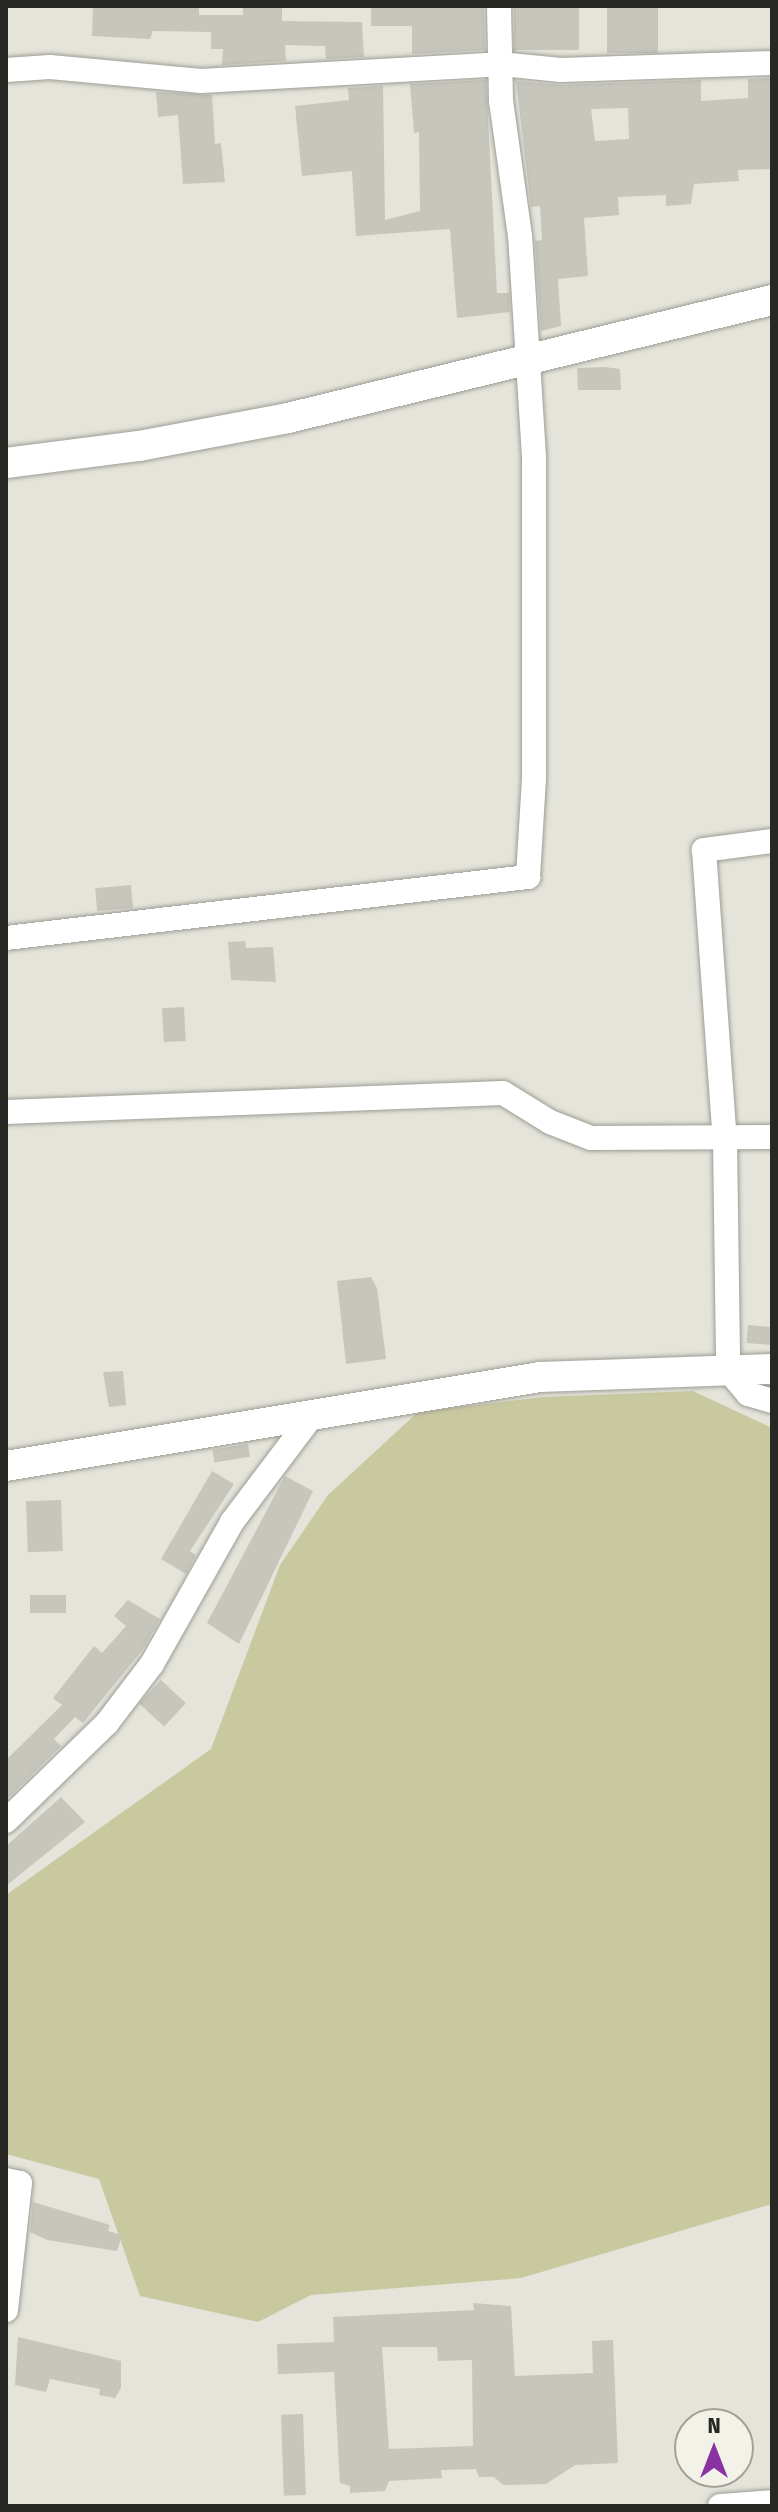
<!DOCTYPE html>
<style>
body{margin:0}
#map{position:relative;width:778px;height:2512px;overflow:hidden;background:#e4e4db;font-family:"Fira Sans Condensed",sans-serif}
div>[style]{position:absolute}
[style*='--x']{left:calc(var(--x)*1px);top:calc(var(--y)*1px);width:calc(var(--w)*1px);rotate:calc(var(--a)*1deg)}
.green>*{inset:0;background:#c9c9a0}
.building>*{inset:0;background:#c6c6bd;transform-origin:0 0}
.roads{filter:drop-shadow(0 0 2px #9d9d95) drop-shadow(0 0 2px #9d9d95)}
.minor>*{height:24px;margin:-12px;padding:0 12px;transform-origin:12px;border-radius:12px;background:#fff}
.tertiary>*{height:30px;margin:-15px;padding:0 15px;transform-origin:15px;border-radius:15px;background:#fff}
span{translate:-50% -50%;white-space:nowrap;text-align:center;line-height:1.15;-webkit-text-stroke:6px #f2f2e9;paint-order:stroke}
.frame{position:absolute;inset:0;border:8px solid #272724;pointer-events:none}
.north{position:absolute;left:674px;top:2408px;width:80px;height:80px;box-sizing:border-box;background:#f2f2e9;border:2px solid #a1a19a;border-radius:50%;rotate:0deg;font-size:22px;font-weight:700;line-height:32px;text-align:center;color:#272724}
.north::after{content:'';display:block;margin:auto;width:28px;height:36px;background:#8833a1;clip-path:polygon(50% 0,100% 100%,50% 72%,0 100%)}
</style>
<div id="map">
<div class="green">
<div style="clip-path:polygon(693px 1391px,772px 1428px,772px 2204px,521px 2278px,311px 2295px,258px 2322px,140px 2296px,99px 2179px,6px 2154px,6px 1895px,211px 1749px,280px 1565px,328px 1495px,418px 1412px,543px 1397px)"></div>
</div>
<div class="building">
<div style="clip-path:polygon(93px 6px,199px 6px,199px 15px,243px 15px,243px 6px,282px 6px,282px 21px,362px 22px,364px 57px,326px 59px,325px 46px,285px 45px,286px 61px,222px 65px,223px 49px,211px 49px,211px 32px,153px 31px,150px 39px,92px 36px)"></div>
<div style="clip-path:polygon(371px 6px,484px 7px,485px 50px,412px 54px,412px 26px,371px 26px)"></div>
<div style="left:514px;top:6px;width:65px;height:44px"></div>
<div style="left:607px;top:6px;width:51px;height:47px"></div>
<div style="clip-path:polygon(evenodd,772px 78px,772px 169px,738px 170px,739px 181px,694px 184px,691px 204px,666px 206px,666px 195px,618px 197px,619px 215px,584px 218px,588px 276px,558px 279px,561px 326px,541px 331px,535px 241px,542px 240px,540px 206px,531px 207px,516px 81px,562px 85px,701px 80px,701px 101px,748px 98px,748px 79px,772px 78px,628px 108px,629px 139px,595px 141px,591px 109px,628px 108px)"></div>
<div style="clip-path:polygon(486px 80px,497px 293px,509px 293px,510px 312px,457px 318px,450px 229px,356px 236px,352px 171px,302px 176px,295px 106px,349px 100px,348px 88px,383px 86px,385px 220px,420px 211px,419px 132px,414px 133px,410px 84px)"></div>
<div style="clip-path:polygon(156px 92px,212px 95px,215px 144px,221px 143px,225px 182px,183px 184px,178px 115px,158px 117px)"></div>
<div style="clip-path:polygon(605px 367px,620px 369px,621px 390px,578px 390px,577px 368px)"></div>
<div style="left:131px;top:885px;width:23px;height:36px;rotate:85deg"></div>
<div style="clip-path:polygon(245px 941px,246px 948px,273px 947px,276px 982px,231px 980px,228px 942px)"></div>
<div style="left:184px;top:1007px;width:34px;height:22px;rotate:87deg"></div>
<div style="clip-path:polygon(371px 1277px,377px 1288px,386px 1359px,346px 1364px,337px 1281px)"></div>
<div style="left:748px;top:1325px;width:24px;height:18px;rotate:5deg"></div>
<div style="clip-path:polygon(123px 1371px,126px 1405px,109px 1407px,103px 1372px)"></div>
<div style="left:248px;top:1444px;width:13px;height:36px;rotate:81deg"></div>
<div style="clip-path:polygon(212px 1471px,234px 1484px,190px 1551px,196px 1555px,186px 1574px,161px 1559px)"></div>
<div style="clip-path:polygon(285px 1476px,313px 1491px,239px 1644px,207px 1623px)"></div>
<div style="left:61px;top:1500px;width:51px;height:35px;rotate:88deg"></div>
<div style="left:30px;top:1595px;width:36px;height:18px"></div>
<div style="clip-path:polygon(128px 1600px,160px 1619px,143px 1649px,83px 1723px,75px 1717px,54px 1739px,61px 1746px,6px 1800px,6px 1760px,62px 1705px,53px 1698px,94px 1646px,102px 1653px,126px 1626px,114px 1616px)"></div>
<div style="left:161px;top:1680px;width:34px;height:32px;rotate:43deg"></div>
<div style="clip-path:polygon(61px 1797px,85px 1822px,6px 1886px,6px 1846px)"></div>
<div style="clip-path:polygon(33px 2202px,110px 2225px,108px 2231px,122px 2235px,117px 2251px,47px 2240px,30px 2232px)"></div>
<div style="clip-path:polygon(evenodd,473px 2303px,511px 2306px,515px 2376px,593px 2373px,592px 2341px,613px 2340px,618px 2463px,575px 2465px,546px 2484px,503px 2485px,494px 2477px,479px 2477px,476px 2469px,441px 2470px,442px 2478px,389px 2481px,385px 2491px,350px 2493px,350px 2486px,340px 2483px,334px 2372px,278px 2374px,277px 2344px,334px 2342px,333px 2317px,474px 2310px,473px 2303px,382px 2347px,437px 2347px,438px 2361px,472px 2360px,473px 2446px,389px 2449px,382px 2347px)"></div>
<div style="clip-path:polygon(18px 2337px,121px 2361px,121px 2388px,115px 2398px,99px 2395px,100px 2389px,50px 2379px,46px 2392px,15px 2385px)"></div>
<div style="left:303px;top:2414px;width:81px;height:22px;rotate:88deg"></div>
</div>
<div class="roads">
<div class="minor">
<div style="--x:6;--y:70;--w:44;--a:-3.9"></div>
<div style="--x:50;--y:67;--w:152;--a:5.3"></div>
<div style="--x:201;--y:81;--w:300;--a:-3.2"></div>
<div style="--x:501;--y:64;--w:60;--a:5.7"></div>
<div style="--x:561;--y:70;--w:211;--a:-1.9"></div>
<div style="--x:772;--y:841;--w:69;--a:172.5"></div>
<div style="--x:704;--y:850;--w:292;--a:85.9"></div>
<div style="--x:725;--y:1141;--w:229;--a:89.2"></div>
<div style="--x:728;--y:1370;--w:31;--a:50"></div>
<div style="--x:748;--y:1394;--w:25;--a:16"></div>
<div style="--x:6;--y:938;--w:526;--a:-6.67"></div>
<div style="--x:528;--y:877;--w:98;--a:-86.5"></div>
<div style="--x:534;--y:779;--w:322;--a:-90"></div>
<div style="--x:534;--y:457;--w:221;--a:-93.6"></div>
<div style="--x:520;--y:236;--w:136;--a:-98"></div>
<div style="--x:501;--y:101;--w:95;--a:-91.2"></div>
<div style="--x:6;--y:1112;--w:497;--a:-2.2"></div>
<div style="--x:503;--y:1093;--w:55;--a:31.7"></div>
<div style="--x:550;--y:1122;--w:44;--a:21.3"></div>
<div style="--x:591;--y:1138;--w:181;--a:-0.3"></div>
<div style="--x:6;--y:1821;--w:141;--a:-44.1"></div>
<div style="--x:107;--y:1723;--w:74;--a:-52.7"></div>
<div style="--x:152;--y:1664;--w:163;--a:-60.6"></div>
<div style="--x:232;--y:1522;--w:136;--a:-53"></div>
<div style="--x:6;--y:2180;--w:14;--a:12"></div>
<div style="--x:20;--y:2183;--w:128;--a:96.3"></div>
<div style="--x:720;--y:2506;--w:52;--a:-4.4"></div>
</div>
<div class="tertiary">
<div style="--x:6;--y:463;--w:134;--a:-7.3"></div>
<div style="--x:139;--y:446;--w:152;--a:-10.6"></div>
<div style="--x:288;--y:418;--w:498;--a:-13.7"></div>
<div style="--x:6;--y:1466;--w:541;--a:-9.46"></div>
<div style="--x:540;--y:1377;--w:232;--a:-2"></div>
</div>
</div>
<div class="frame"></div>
<div class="north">N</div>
</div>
